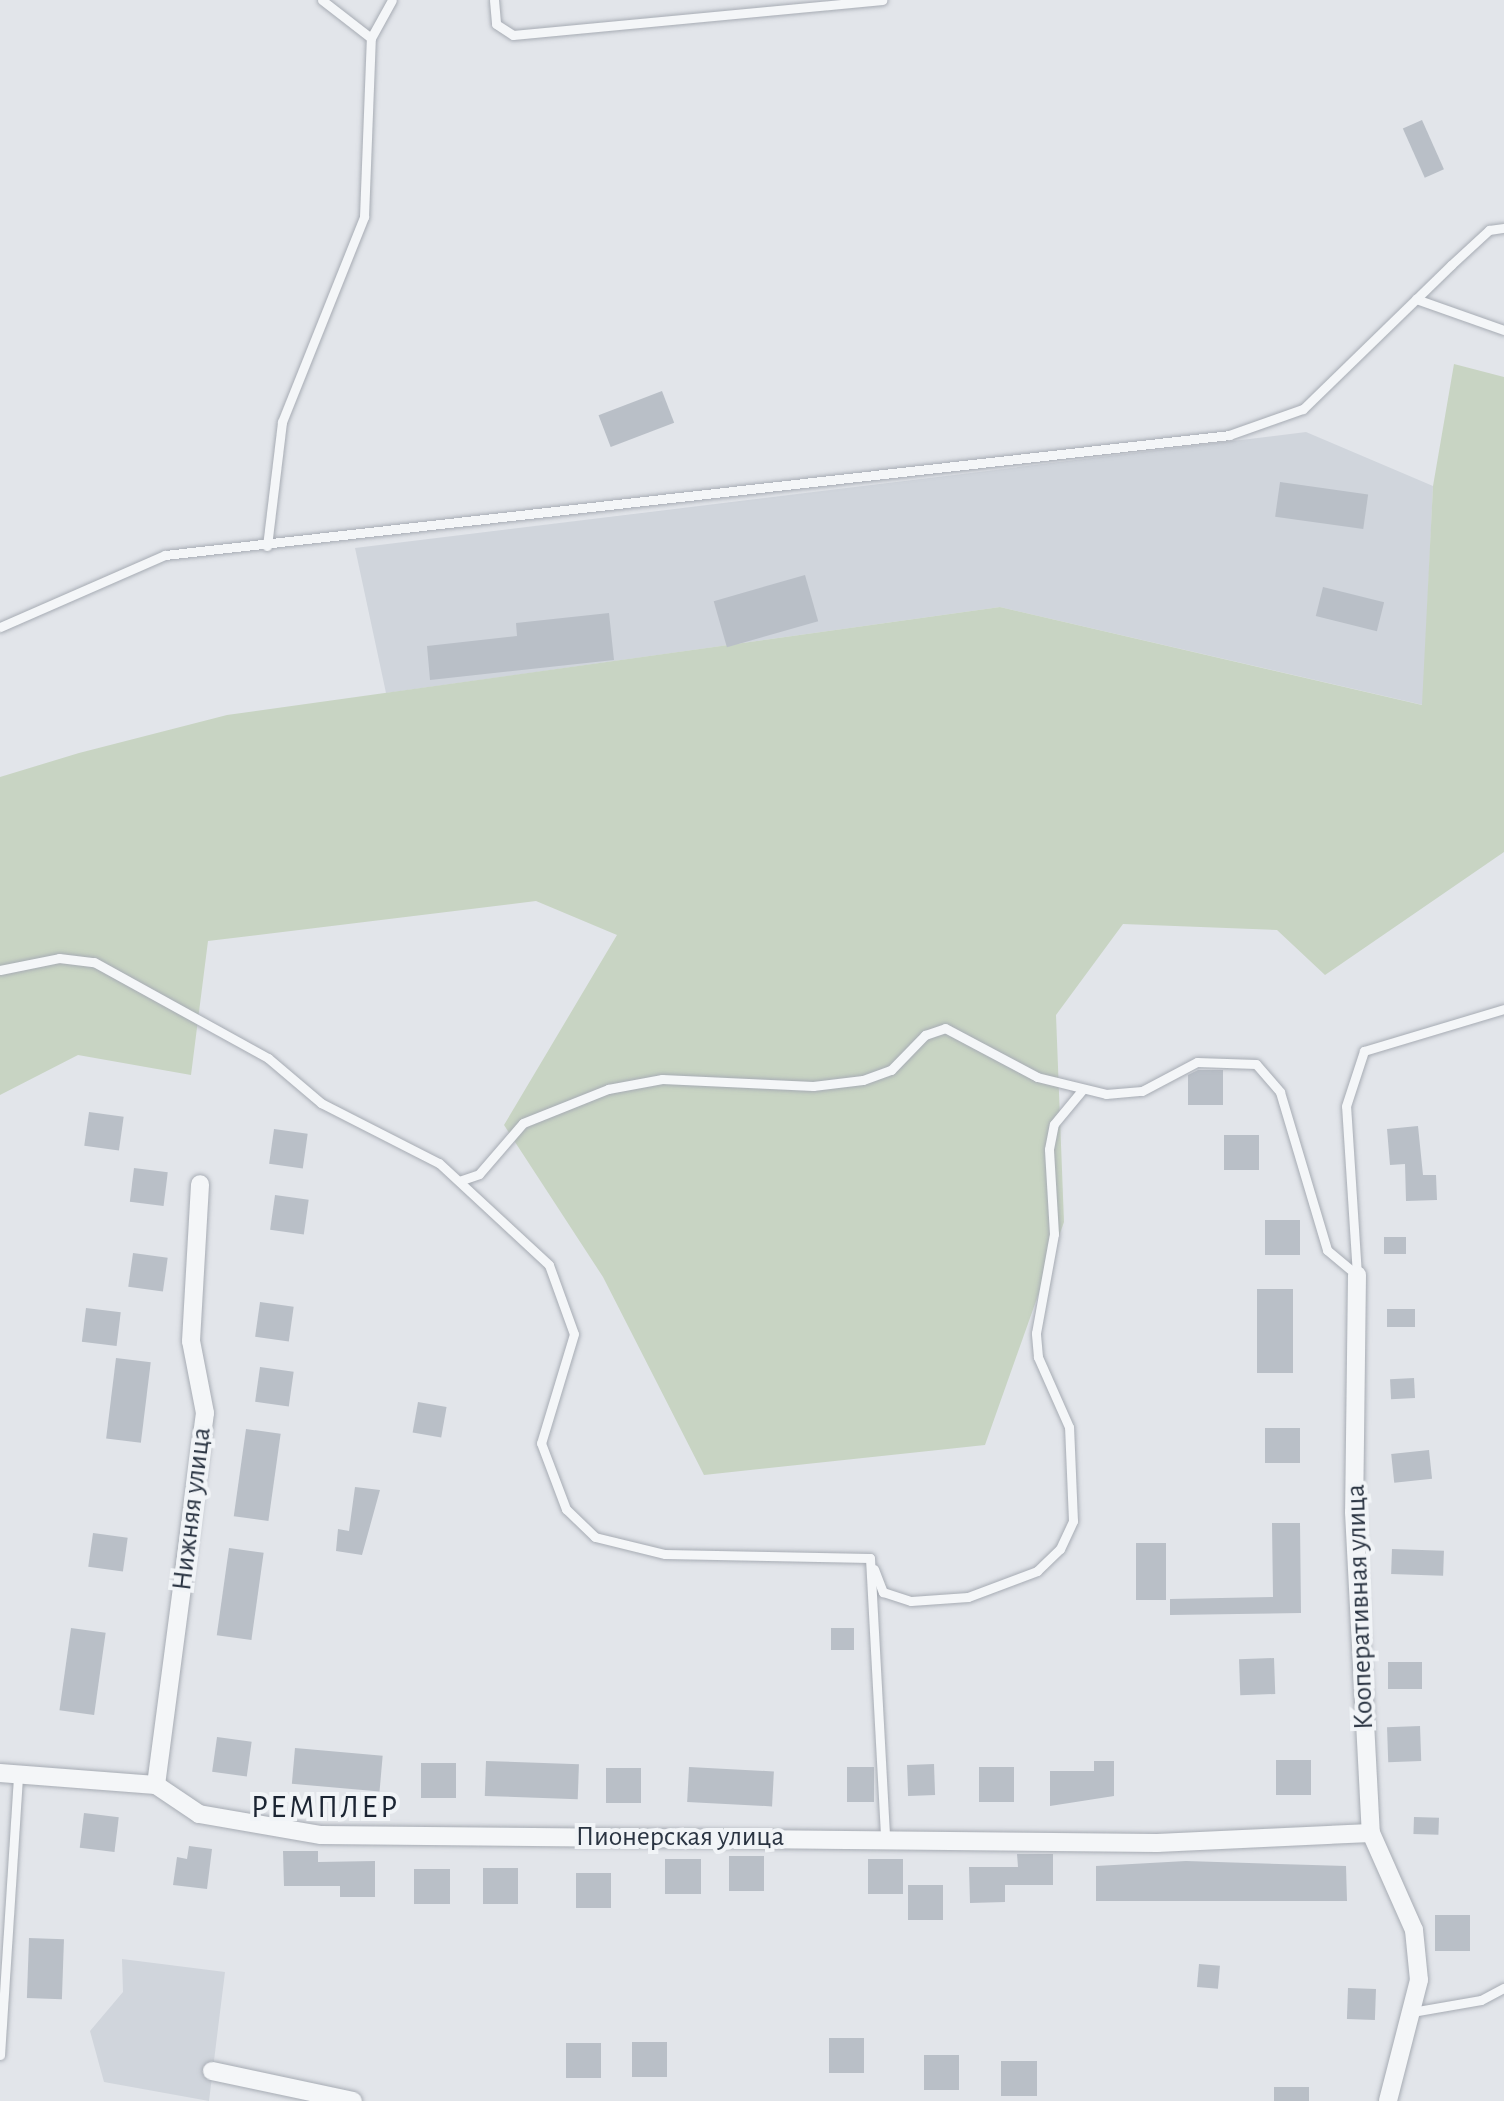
<!DOCTYPE html>
<meta charset="utf-8">
<style>
body{margin:0}
#map{position:relative;width:1504px;height:2101px;overflow:hidden;background:#e2e5ea;font-family:"Alegreya Sans",sans-serif}
div>[style]{position:absolute}
[style*='--x']{left:calc(var(--x)*1px);top:calc(var(--y)*1px);width:calc(var(--w)*1px);rotate:calc(var(--a)*1deg)}
.built>*{inset:0;background:#d0d5dc}
.green>*{inset:0;background:#c8d4c3}
.building>*{inset:0;background:#b9bfc7;transform-origin:0 0}
.roads{filter:drop-shadow(0 0 2px #a7acb4) drop-shadow(0 0 2px #a7acb4)}
.service>*{height:9px;margin:-4.5px;padding:0 4.5px;transform-origin:4.5px;border-radius:4.5px;background:#f4f6f8}
.minor>*{height:18px;margin:-9px;padding:0 9px;transform-origin:9px;border-radius:9px;background:#f4f6f8}
span{translate:-50% -50%;white-space:nowrap;text-align:center;line-height:1.15;-webkit-text-stroke:8px #f1f4f7;paint-order:stroke}
.street-label{font-size:28px;color:#2a3442}
.quarter-label{font-size:32px;color:#1c2533;letter-spacing:2px}
</style>
<div id="map">
<div class="built">
<div style="clip-path:polygon(1306px 432px,1433px 486px,1423px 705px,1000px 607px,386px 693px,355px 548px)"></div>
<div style="clip-path:polygon(122px 1959px,225px 1972px,209px 2101px,104px 2082px,90px 2031px,123px 1992px)"></div>
</div>
<div class="green">
<div style="clip-path:polygon(1454px 364px,1504px 377px,1504px 852px,1325px 975px,1277px 930px,1123px 924px,1056px 1015px,1064px 1222px,985px 1445px,704px 1475px,603px 1277px,504px 1125px,617px 935px,536px 901px,208px 941px,191px 1075px,78px 1055px,0 1095px,0 777px,79px 753px,227px 715px,1000px 607px,1422px 705px,1433px 486px)"></div>
</div>
<div class="building">
<div style="left:1422px;top:120px;width:54px;height:21px;rotate:66deg"></div>
<div style="left:662px;top:391px;width:34px;height:68px;rotate:69deg"></div>
<div style="left:1280px;top:482px;width:89px;height:35px;rotate:8deg"></div>
<div style="left:805px;top:575px;width:48px;height:95px;rotate:74deg"></div>
<div style="left:1323px;top:587px;width:63px;height:30px;rotate:14deg"></div>
<div style="clip-path:polygon(609px 613px,614px 660px,430px 680px,427px 646px,517px 636px,516px 623px)"></div>
<div style="clip-path:polygon(1198px 1070px,1223px 1070px,1223px 1105px,1188px 1105px,1188px 1075px)"></div>
<div style="left:89px;top:1112px;width:35px;height:34px;rotate:8deg"></div>
<div style="clip-path:polygon(1418px 1126px,1423px 1175px,1436px 1175px,1437px 1200px,1406px 1201px,1405px 1164px,1390px 1165px,1387px 1129px)"></div>
<div style="left:274px;top:1129px;width:34px;height:35px;rotate:8deg"></div>
<div style="left:1259px;top:1135px;width:35px;height:35px;rotate:90deg"></div>
<div style="left:134px;top:1168px;width:34px;height:34px;rotate:7deg"></div>
<div style="left:275px;top:1195px;width:34px;height:35px;rotate:8deg"></div>
<div style="left:1265px;top:1220px;width:35px;height:35px"></div>
<div style="left:1406px;top:1237px;width:17px;height:22px;rotate:90deg"></div>
<div style="left:133px;top:1253px;width:35px;height:34px;rotate:8deg"></div>
<div style="left:1257px;top:1289px;width:36px;height:84px"></div>
<div style="left:260px;top:1302px;width:34px;height:35px;rotate:8deg"></div>
<div style="left:86px;top:1308px;width:35px;height:34px;rotate:7deg"></div>
<div style="left:1415px;top:1309px;width:18px;height:28px;rotate:90deg"></div>
<div style="left:116px;top:1358px;width:35px;height:81px;rotate:7deg"></div>
<div style="left:260px;top:1367px;width:34px;height:35px;rotate:8deg"></div>
<div style="left:1414px;top:1378px;width:20px;height:24px;rotate:87deg"></div>
<div style="left:418px;top:1402px;width:29px;height:31px;rotate:10deg"></div>
<div style="left:1265px;top:1428px;width:35px;height:35px"></div>
<div style="left:246px;top:1429px;width:35px;height:88px;rotate:8deg"></div>
<div style="left:1429px;top:1450px;width:29px;height:38px;rotate:84deg"></div>
<div style="clip-path:polygon(355px 1487px,380px 1490px,362px 1555px,336px 1551px,338px 1529px,349px 1531px)"></div>
<div style="clip-path:polygon(1272px 1523px,1300px 1523px,1301px 1613px,1170px 1615px,1170px 1599px,1273px 1597px)"></div>
<div style="left:93px;top:1533px;width:35px;height:34px;rotate:8deg"></div>
<div style="left:1166px;top:1543px;width:57px;height:30px;rotate:90deg"></div>
<div style="left:229px;top:1548px;width:35px;height:88px;rotate:8deg"></div>
<div style="left:1392px;top:1549px;width:52px;height:25px;rotate:2deg"></div>
<div style="left:71px;top:1628px;width:35px;height:83px;rotate:8deg"></div>
<div style="left:831px;top:1628px;width:23px;height:22px"></div>
<div style="left:1274px;top:1658px;width:36px;height:35px;rotate:88deg"></div>
<div style="left:1388px;top:1662px;width:34px;height:27px"></div>
<div style="left:1420px;top:1726px;width:35px;height:33px;rotate:88deg"></div>
<div style="left:217px;top:1737px;width:35px;height:35px;rotate:8deg"></div>
<div style="left:295px;top:1748px;width:88px;height:36px;rotate:5deg"></div>
<div style="left:1276px;top:1760px;width:35px;height:35px"></div>
<div style="left:486px;top:1761px;width:93px;height:35px;rotate:2deg"></div>
<div style="clip-path:polygon(1094px 1761px,1114px 1761px,1114px 1796px,1050px 1806px,1050px 1771px,1094px 1771px)"></div>
<div style="left:456px;top:1763px;width:35px;height:35px;rotate:90deg"></div>
<div style="left:934px;top:1764px;width:31px;height:27px;rotate:88deg"></div>
<div style="left:689px;top:1767px;width:85px;height:35px;rotate:3deg"></div>
<div style="left:847px;top:1767px;width:27px;height:35px"></div>
<div style="left:1014px;top:1767px;width:35px;height:35px;rotate:90deg"></div>
<div style="left:641px;top:1768px;width:35px;height:35px;rotate:90deg"></div>
<div style="left:84px;top:1813px;width:35px;height:35px;rotate:7deg"></div>
<div style="left:1414px;top:1817px;width:25px;height:17px;rotate:2deg"></div>
<div style="clip-path:polygon(189px 1846px,212px 1849px,207px 1889px,173px 1885px,177px 1857px,187px 1859px)"></div>
<div style="clip-path:polygon(283px 1851px,318px 1851px,318px 1862px,375px 1861px,375px 1897px,340px 1897px,340px 1886px,284px 1886px)"></div>
<div style="clip-path:polygon(1017px 1854px,1053px 1854px,1053px 1885px,1005px 1885px,1005px 1902px,970px 1903px,969px 1867px,1018px 1867px)"></div>
<div style="left:729px;top:1856px;width:35px;height:35px"></div>
<div style="left:665px;top:1859px;width:36px;height:35px"></div>
<div style="left:868px;top:1859px;width:35px;height:35px"></div>
<div style="clip-path:polygon(1186px 1861px,1346px 1866px,1347px 1901px,1096px 1901px,1096px 1866px)"></div>
<div style="left:483px;top:1868px;width:35px;height:36px"></div>
<div style="left:450px;top:1869px;width:35px;height:36px;rotate:90deg"></div>
<div style="left:611px;top:1873px;width:35px;height:35px;rotate:90deg"></div>
<div style="left:943px;top:1885px;width:35px;height:35px;rotate:90deg"></div>
<div style="left:1435px;top:1915px;width:35px;height:36px"></div>
<div style="left:29px;top:1938px;width:35px;height:60px;rotate:2deg"></div>
<div style="left:1199px;top:1964px;width:21px;height:23px;rotate:5deg"></div>
<div style="left:1348px;top:1988px;width:28px;height:31px;rotate:2deg"></div>
<div style="left:829px;top:2038px;width:35px;height:35px"></div>
<div style="left:632px;top:2042px;width:35px;height:35px"></div>
<div style="left:566px;top:2043px;width:35px;height:35px"></div>
<div style="left:924px;top:2055px;width:35px;height:35px"></div>
<div style="left:1001px;top:2061px;width:36px;height:35px"></div>
<div style="left:1274px;top:2087px;width:35px;height:14px"></div>
</div>
<div class="roads">
<div class="service">
<div style="--x:322;--y:0;--w:62;--a:37.8"></div>
<div style="--x:494;--y:0;--w:24;--a:85"></div>
<div style="--x:496;--y:24;--w:20;--a:33"></div>
<div style="--x:513;--y:35;--w:371;--a:-5.4"></div>
<div style="--x:1416;--y:299;--w:93;--a:19.4"></div>
<div style="--x:267;--y:546;--w:125;--a:-83.1"></div>
<div style="--x:282;--y:422;--w:221;--a:-68.2"></div>
<div style="--x:364;--y:217;--w:179;--a:-87.8"></div>
<div style="--x:371;--y:38;--w:43;--a:-61.1"></div>
<div style="--x:0;--y:627;--w:180;--a:-23.6"></div>
<div style="--x:165;--y:555;--w:1071;--a:-6.43"></div>
<div style="--x:1229;--y:435;--w:78;--a:-19.4"></div>
<div style="--x:1303;--y:409;--w:206;--a:-44.2"></div>
<div style="--x:1451;--y:265;--w:52;--a:-42.6"></div>
<div style="--x:1489;--y:230;--w:15;--a:-8"></div>
<div style="--x:0;--y:970;--w:60;--a:-11.5"></div>
<div style="--x:59;--y:958;--w:35;--a:7"></div>
<div style="--x:94;--y:962;--w:199;--a:28.9"></div>
<div style="--x:268;--y:1058;--w:70;--a:40.3"></div>
<div style="--x:321;--y:1103;--w:132;--a:27"></div>
<div style="--x:439;--y:1163;--w:150;--a:42.8"></div>
<div style="--x:549;--y:1265;--w:73;--a:70.1"></div>
<div style="--x:574;--y:1334;--w:114;--a:106.8"></div>
<div style="--x:541;--y:1443;--w:71;--a:69.3"></div>
<div style="--x:566;--y:1509;--w:40;--a:44"></div>
<div style="--x:595;--y:1537;--w:72;--a:13.7"></div>
<div style="--x:665;--y:1554;--w:205;--a:1.1"></div>
<div style="--x:870;--y:1558;--w:280;--a:86.9"></div>
<div style="--x:459;--y:1181;--w:21;--a:-19"></div>
<div style="--x:479;--y:1174;--w:67;--a:-49.2"></div>
<div style="--x:523;--y:1123;--w:92;--a:-21.8"></div>
<div style="--x:608;--y:1089;--w:55;--a:-10.5"></div>
<div style="--x:662;--y:1079;--w:151;--a:2.7"></div>
<div style="--x:813;--y:1086;--w:50;--a:-6.8"></div>
<div style="--x:863;--y:1080;--w:30;--a:-20"></div>
<div style="--x:891;--y:1070;--w:49;--a:-45.8"></div>
<div style="--x:925;--y:1035;--w:21;--a:-19"></div>
<div style="--x:945;--y:1028;--w:104;--a:28"></div>
<div style="--x:1037;--y:1077;--w:71;--a:13.8"></div>
<div style="--x:1106;--y:1094;--w:36;--a:-5"></div>
<div style="--x:1142;--y:1091;--w:62;--a:-27.8"></div>
<div style="--x:1197;--y:1062;--w:59;--a:1.9"></div>
<div style="--x:1256;--y:1064;--w:37;--a:49"></div>
<div style="--x:1280;--y:1092;--w:165;--a:73.4"></div>
<div style="--x:1327;--y:1250;--w:39;--a:40"></div>
<div style="--x:1357;--y:1275;--w:169;--a:-93.7"></div>
<div style="--x:1346;--y:1106;--w:58;--a:-71.9"></div>
<div style="--x:1364;--y:1051;--w:146;--a:-16.7"></div>
<div style="--x:874;--y:1569;--w:25;--a:69"></div>
<div style="--x:883;--y:1592;--w:29;--a:18"></div>
<div style="--x:911;--y:1601;--w:57;--a:-4"></div>
<div style="--x:968;--y:1597;--w:74;--a:-20.6"></div>
<div style="--x:1037;--y:1571;--w:32;--a:-44"></div>
<div style="--x:1060;--y:1549;--w:31;--a:-65"></div>
<div style="--x:1073;--y:1521;--w:94;--a:-92.4"></div>
<div style="--x:1069;--y:1427;--w:77;--a:-113.9"></div>
<div style="--x:1038;--y:1357;--w:24;--a:-95"></div>
<div style="--x:1036;--y:1333;--w:101;--a:-79.7"></div>
<div style="--x:1054;--y:1234;--w:85;--a:-93.4"></div>
<div style="--x:1049;--y:1149;--w:25;--a:-79"></div>
<div style="--x:1054;--y:1124;--w:45;--a:-50.4"></div>
<div style="--x:1412;--y:2012;--w:70;--a:-9.9"></div>
<div style="--x:1481;--y:2000;--w:26;--a:-28"></div>
<div style="--x:0;--y:2055;--w:282;--a:-86.3"></div>
</div>
<div class="minor">
<div style="--x:1357;--y:1275;--w:237;--a:90.7"></div>
<div style="--x:1354;--y:1512;--w:321;--a:87"></div>
<div style="--x:1371;--y:1833;--w:106;--a:66.1"></div>
<div style="--x:1414;--y:1930;--w:50;--a:84.3"></div>
<div style="--x:1419;--y:1980;--w:125;--a:104.4"></div>
<div style="--x:0;--y:1773;--w:156;--a:4.4"></div>
<div style="--x:156;--y:1785;--w:52;--a:34"></div>
<div style="--x:199;--y:1814;--w:124;--a:9.8"></div>
<div style="--x:321;--y:1835;--w:836;--a:0.55"></div>
<div style="--x:1157;--y:1843;--w:214;--a:-2.7"></div>
<div style="--x:156;--y:1785;--w:375;--a:-82.5"></div>
<div style="--x:205;--y:1413;--w:73;--a:-101"></div>
<div style="--x:191;--y:1341;--w:157;--a:-86.7"></div>
<div style="--x:212;--y:2071;--w:144;--a:12"></div>
</div>
</div>
<div class="street-label">
<span style="left:192px;top:1509px;rotate:-83deg">Нижняя улица</span>
<span style="left:1360px;top:1607px;rotate:-92deg">Кооперативная улица</span>
<span style="left:680px;top:1837px">Пионерская улица</span>
</div>
<div class="quarter-label">
<span style="left:325px;top:1807px">РЕМПЛЕР</span>
</div>
</div>
